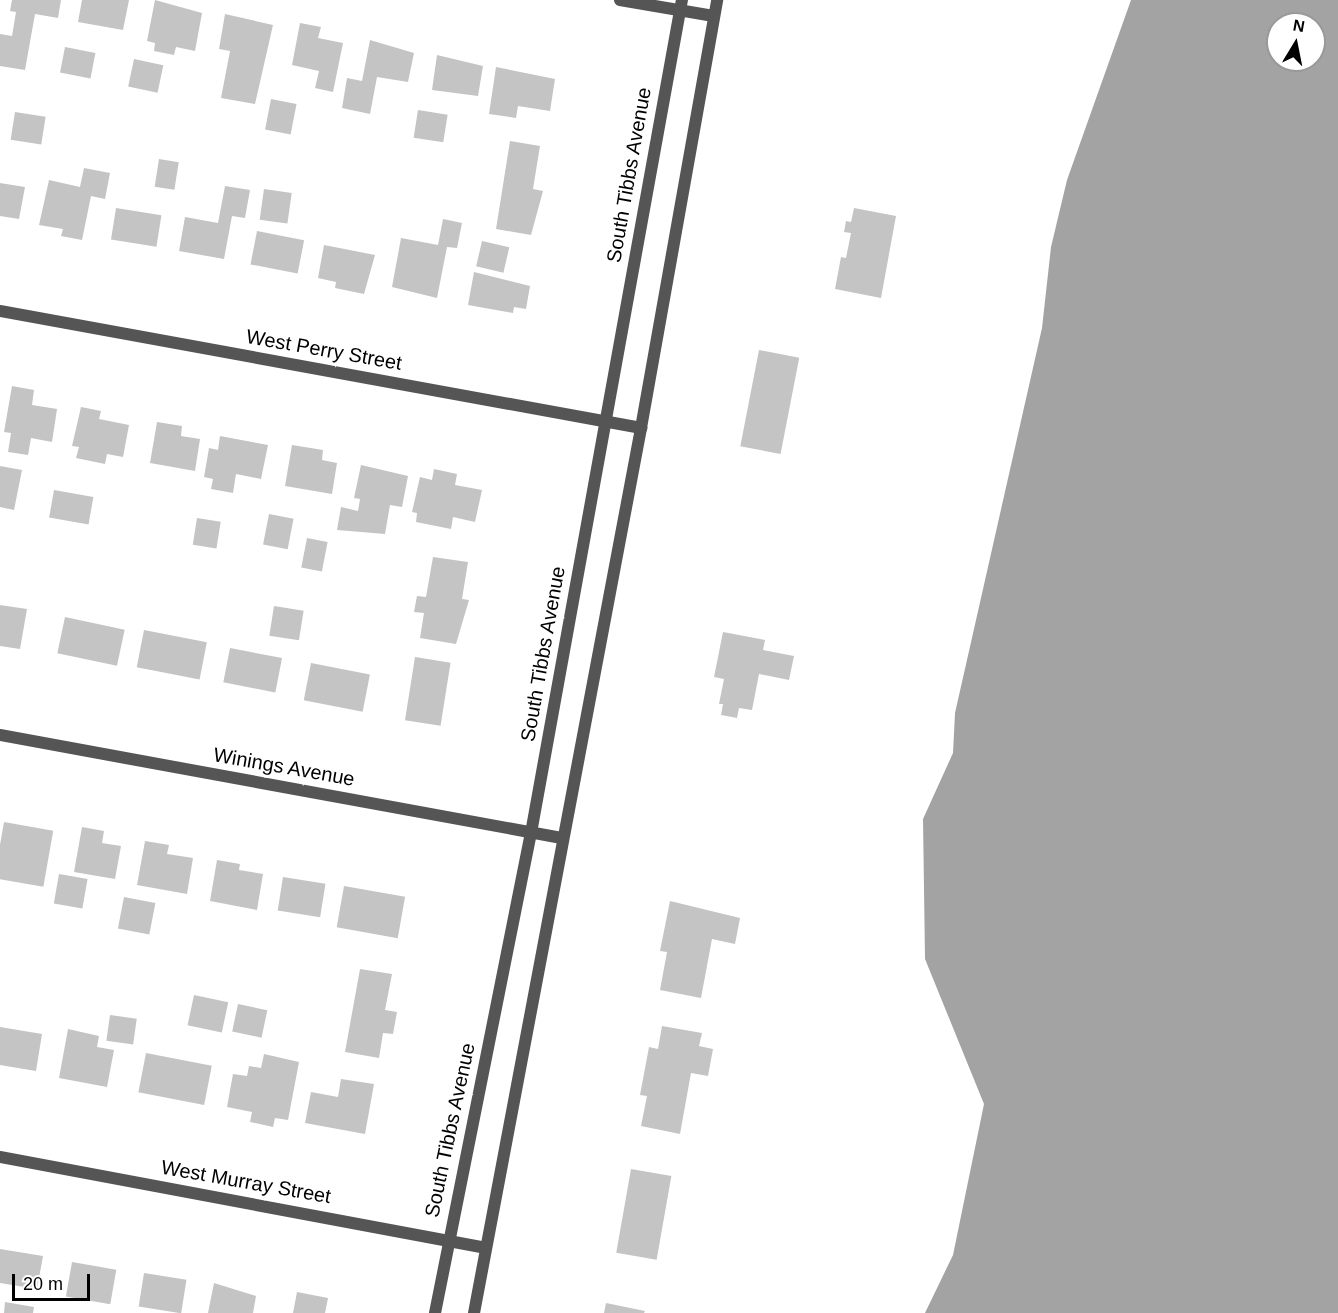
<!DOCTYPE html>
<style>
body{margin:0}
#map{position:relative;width:1338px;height:1313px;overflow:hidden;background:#fff;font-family:Arial,sans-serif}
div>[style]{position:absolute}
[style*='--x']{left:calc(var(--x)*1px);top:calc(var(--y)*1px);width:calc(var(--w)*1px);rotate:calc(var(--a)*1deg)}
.water>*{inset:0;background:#a3a3a3}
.building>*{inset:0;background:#c4c4c4;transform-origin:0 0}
.minor>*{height:12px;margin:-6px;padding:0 6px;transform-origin:6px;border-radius:6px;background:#555}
span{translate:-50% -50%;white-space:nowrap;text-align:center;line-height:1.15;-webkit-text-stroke:6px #fff;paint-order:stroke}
.street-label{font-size:20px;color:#000}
.north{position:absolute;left:1266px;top:12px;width:60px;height:60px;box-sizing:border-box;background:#fff;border:2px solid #999;border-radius:50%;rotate:10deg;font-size:16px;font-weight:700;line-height:24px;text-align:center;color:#000}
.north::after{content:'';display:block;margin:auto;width:21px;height:27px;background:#000;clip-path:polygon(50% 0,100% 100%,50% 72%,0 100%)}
.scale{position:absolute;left:12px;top:1274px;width:78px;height:27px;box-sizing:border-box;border:3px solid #000;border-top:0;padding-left:8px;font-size:18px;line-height:21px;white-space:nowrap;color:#000;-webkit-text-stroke:4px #fff;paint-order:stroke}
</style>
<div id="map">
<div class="water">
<div style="clip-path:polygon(evenodd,1131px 0,1338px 0,1338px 1313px,925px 1313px,953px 1255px,984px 1104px,925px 959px,923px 819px,953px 753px,955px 713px,1042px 328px,1051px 247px,1067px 180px,1131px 0,1278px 24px,1314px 24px,1314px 60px,1278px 60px,1278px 24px)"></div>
</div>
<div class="building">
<div style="clip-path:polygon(12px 0,61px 0,58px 18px,35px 14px,25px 70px,0 66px,0 34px,12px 36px,16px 12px,10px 11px)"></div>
<div style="clip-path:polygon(82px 0,129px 0,123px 30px,78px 22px)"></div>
<div style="clip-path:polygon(155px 0,202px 13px,195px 51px,176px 47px,174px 55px,154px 51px,155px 43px,147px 41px)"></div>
<div style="clip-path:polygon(225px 14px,273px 25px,255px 104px,221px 98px,230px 51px,219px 49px)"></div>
<div style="clip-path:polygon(300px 23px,321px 27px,318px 38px,343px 43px,333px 92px,315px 88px,319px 71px,292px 65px)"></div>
<div style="clip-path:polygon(370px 40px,414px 53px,408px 82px,377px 77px,370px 114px,342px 108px,347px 78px,362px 81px)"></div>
<div style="left:65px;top:47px;width:31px;height:26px;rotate:11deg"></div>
<div style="clip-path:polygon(437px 55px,483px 66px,478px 96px,432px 90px)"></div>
<div style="left:134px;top:59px;width:30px;height:28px;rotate:12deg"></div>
<div style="clip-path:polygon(496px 67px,555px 79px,550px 111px,518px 106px,516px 118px,489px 114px)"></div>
<div style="left:271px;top:99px;width:26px;height:31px;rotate:11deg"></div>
<div style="left:418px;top:110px;width:30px;height:28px;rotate:9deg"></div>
<div style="left:15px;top:112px;width:31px;height:28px;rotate:9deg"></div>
<div style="clip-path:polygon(510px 141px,540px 146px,533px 189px,543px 191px,531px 235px,496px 229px)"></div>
<div style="left:159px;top:159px;width:20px;height:28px;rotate:9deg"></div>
<div style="clip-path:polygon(84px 168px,110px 173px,105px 199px,91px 196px,82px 240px,61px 236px,63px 229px,39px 225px,49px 180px,80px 187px)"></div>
<div style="clip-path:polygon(0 183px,25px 187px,19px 219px,0 216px)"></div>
<div style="clip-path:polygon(225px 186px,250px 190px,245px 218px,232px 216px,224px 259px,179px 251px,185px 217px,218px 223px)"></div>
<div style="left:264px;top:189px;width:28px;height:31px;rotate:8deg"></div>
<div style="left:116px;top:208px;width:46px;height:32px;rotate:9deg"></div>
<div style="clip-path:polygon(854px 208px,896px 216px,881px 298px,835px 289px,841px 257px,846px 258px,851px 233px,844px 232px,846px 221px,851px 222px)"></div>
<div style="clip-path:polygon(443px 219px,462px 223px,457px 248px,447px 247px,437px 298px,392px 287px,401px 238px,438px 245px)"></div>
<div style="left:257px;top:231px;width:48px;height:34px;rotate:11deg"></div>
<div style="left:482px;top:241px;width:28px;height:26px;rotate:13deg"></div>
<div style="clip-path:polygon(324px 245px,375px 255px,364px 294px,335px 288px,336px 282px,318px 278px)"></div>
<div style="clip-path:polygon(474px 272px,530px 286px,526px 309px,514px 307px,513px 313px,468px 305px)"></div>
<div style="left:759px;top:350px;width:41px;height:98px;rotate:11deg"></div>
<div style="clip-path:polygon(12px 386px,34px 390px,32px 405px,57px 409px,52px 442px,31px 438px,28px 455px,8px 452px,11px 433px,4px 432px)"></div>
<div style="clip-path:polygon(81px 407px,101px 411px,99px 419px,129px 425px,123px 457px,107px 454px,105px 464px,76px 458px,79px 447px,72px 446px)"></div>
<div style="clip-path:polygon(157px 422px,182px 426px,181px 436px,200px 439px,195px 471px,150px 463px)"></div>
<div style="clip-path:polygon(220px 436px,268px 445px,261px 479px,236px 474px,233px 493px,211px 489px,213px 479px,204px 477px,209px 448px,218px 450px)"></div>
<div style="clip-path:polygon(292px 445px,323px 450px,322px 460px,337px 463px,332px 494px,285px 486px)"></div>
<div style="clip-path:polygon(361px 465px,408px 476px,402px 507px,390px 505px,385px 534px,337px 530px,341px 507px,358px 511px,360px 499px,354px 498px)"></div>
<div style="clip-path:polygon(0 466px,22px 470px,14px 510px,0 507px)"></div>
<div style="clip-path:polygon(434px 469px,457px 474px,455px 485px,482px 490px,475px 522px,453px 517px,451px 529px,416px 522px,417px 513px,412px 512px,420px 477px,432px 480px)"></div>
<div style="left:54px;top:490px;width:40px;height:28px;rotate:10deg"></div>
<div style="left:269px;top:514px;width:25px;height:31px;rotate:11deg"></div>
<div style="left:197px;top:518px;width:24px;height:27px;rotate:9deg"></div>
<div style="left:307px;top:538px;width:21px;height:30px;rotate:11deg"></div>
<div style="clip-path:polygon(433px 557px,468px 562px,462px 599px,469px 600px,456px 644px,420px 638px,424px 613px,414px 612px,417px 596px,426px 597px)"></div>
<div style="clip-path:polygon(0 605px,27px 609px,20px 649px,0 646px)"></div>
<div style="left:274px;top:606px;width:30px;height:30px;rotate:9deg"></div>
<div style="left:65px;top:617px;width:61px;height:37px;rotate:12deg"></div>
<div style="left:144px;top:630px;width:64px;height:38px;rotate:11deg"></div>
<div style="clip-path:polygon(723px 632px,765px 640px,763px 650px,794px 656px,789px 680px,759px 674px,752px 710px,739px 708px,737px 718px,721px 715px,723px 704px,719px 704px,724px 679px,714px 677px)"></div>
<div style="left:230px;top:648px;width:53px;height:35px;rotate:11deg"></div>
<div style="left:415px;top:657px;width:36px;height:64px;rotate:9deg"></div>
<div style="left:311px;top:663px;width:60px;height:38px;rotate:11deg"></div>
<div style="left:4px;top:822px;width:50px;height:57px;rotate:10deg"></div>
<div style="clip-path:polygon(82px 827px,104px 831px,102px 843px,121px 846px,115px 879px,74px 872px)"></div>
<div style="clip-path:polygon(145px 841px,169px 845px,167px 854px,193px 858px,187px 894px,137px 885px)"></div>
<div style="clip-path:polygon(217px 860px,240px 864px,239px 870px,263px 874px,257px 910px,210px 901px)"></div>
<div style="left:59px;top:874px;width:29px;height:30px;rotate:10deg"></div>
<div style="left:283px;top:877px;width:43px;height:34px;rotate:9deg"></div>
<div style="left:344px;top:886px;width:62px;height:42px;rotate:10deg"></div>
<div style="left:124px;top:897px;width:32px;height:32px;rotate:11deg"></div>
<div style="clip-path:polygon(670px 901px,740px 918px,735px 944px,712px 939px,701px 998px,660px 990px,667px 952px,660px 951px)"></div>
<div style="clip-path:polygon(360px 969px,392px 974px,385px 1010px,397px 1012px,393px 1034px,383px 1033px,379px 1058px,345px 1052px)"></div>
<div style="left:194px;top:995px;width:35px;height:31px;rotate:12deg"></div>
<div style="left:238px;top:1004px;width:30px;height:28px;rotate:12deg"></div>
<div style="left:110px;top:1015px;width:27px;height:26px;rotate:8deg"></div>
<div style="clip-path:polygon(662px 1026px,702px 1033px,699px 1046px,713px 1049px,708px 1076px,691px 1073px,680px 1134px,641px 1126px,647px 1096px,640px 1095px,649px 1047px,658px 1049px)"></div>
<div style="clip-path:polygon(0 1027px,42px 1034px,36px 1071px,0 1065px)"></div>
<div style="clip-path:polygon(68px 1029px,99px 1036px,97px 1047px,114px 1050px,107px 1087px,59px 1078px)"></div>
<div style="left:146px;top:1053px;width:67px;height:40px;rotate:11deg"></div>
<div style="clip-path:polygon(264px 1054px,299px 1062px,288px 1120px,275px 1118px,273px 1127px,250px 1122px,252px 1112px,227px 1107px,233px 1074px,247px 1076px,249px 1066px,261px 1068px)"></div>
<div style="clip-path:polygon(341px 1079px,374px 1084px,365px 1134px,305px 1123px,311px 1092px,338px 1097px)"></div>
<div style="left:631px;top:1169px;width:41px;height:85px;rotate:10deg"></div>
<div style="clip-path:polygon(0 1249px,43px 1256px,37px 1289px,0 1283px)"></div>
<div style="left:72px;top:1262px;width:45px;height:35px;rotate:10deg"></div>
<div style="left:144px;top:1273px;width:43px;height:34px;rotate:9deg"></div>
<div style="clip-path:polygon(214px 1283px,256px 1296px,253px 1313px,208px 1313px)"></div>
<div style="clip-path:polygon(297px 1292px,328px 1298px,325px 1313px,293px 1313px)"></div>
<div style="clip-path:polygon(5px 1302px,34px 1307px,33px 1313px,4px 1313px)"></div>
<div style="clip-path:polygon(606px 1303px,645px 1311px,644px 1313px,604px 1313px)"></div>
</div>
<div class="minor">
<div style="--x:620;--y:0;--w:95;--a:9.7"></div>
<div style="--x:0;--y:311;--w:652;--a:10.34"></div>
<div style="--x:0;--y:735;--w:571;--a:10.39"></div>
<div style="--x:0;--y:1157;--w:492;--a:10.6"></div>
<div style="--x:435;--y:1313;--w:490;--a:-78.7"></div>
<div style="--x:531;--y:833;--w:847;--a:-79.73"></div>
<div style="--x:474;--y:1313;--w:901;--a:-79.31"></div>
<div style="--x:641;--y:428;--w:435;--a:-79.9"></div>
</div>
<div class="street-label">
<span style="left:629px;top:175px;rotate:-80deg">South Tibbs Avenue</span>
<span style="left:324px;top:350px;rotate:10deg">West Perry Street</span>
<span style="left:543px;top:654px;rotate:-80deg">South Tibbs Avenue</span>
<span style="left:284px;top:767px;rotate:10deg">Winings Avenue</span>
<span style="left:450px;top:1130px;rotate:-78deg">South Tibbs Avenue</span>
<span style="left:246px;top:1182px;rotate:10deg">West Murray Street</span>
</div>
<div class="north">N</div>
<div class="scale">20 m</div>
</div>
